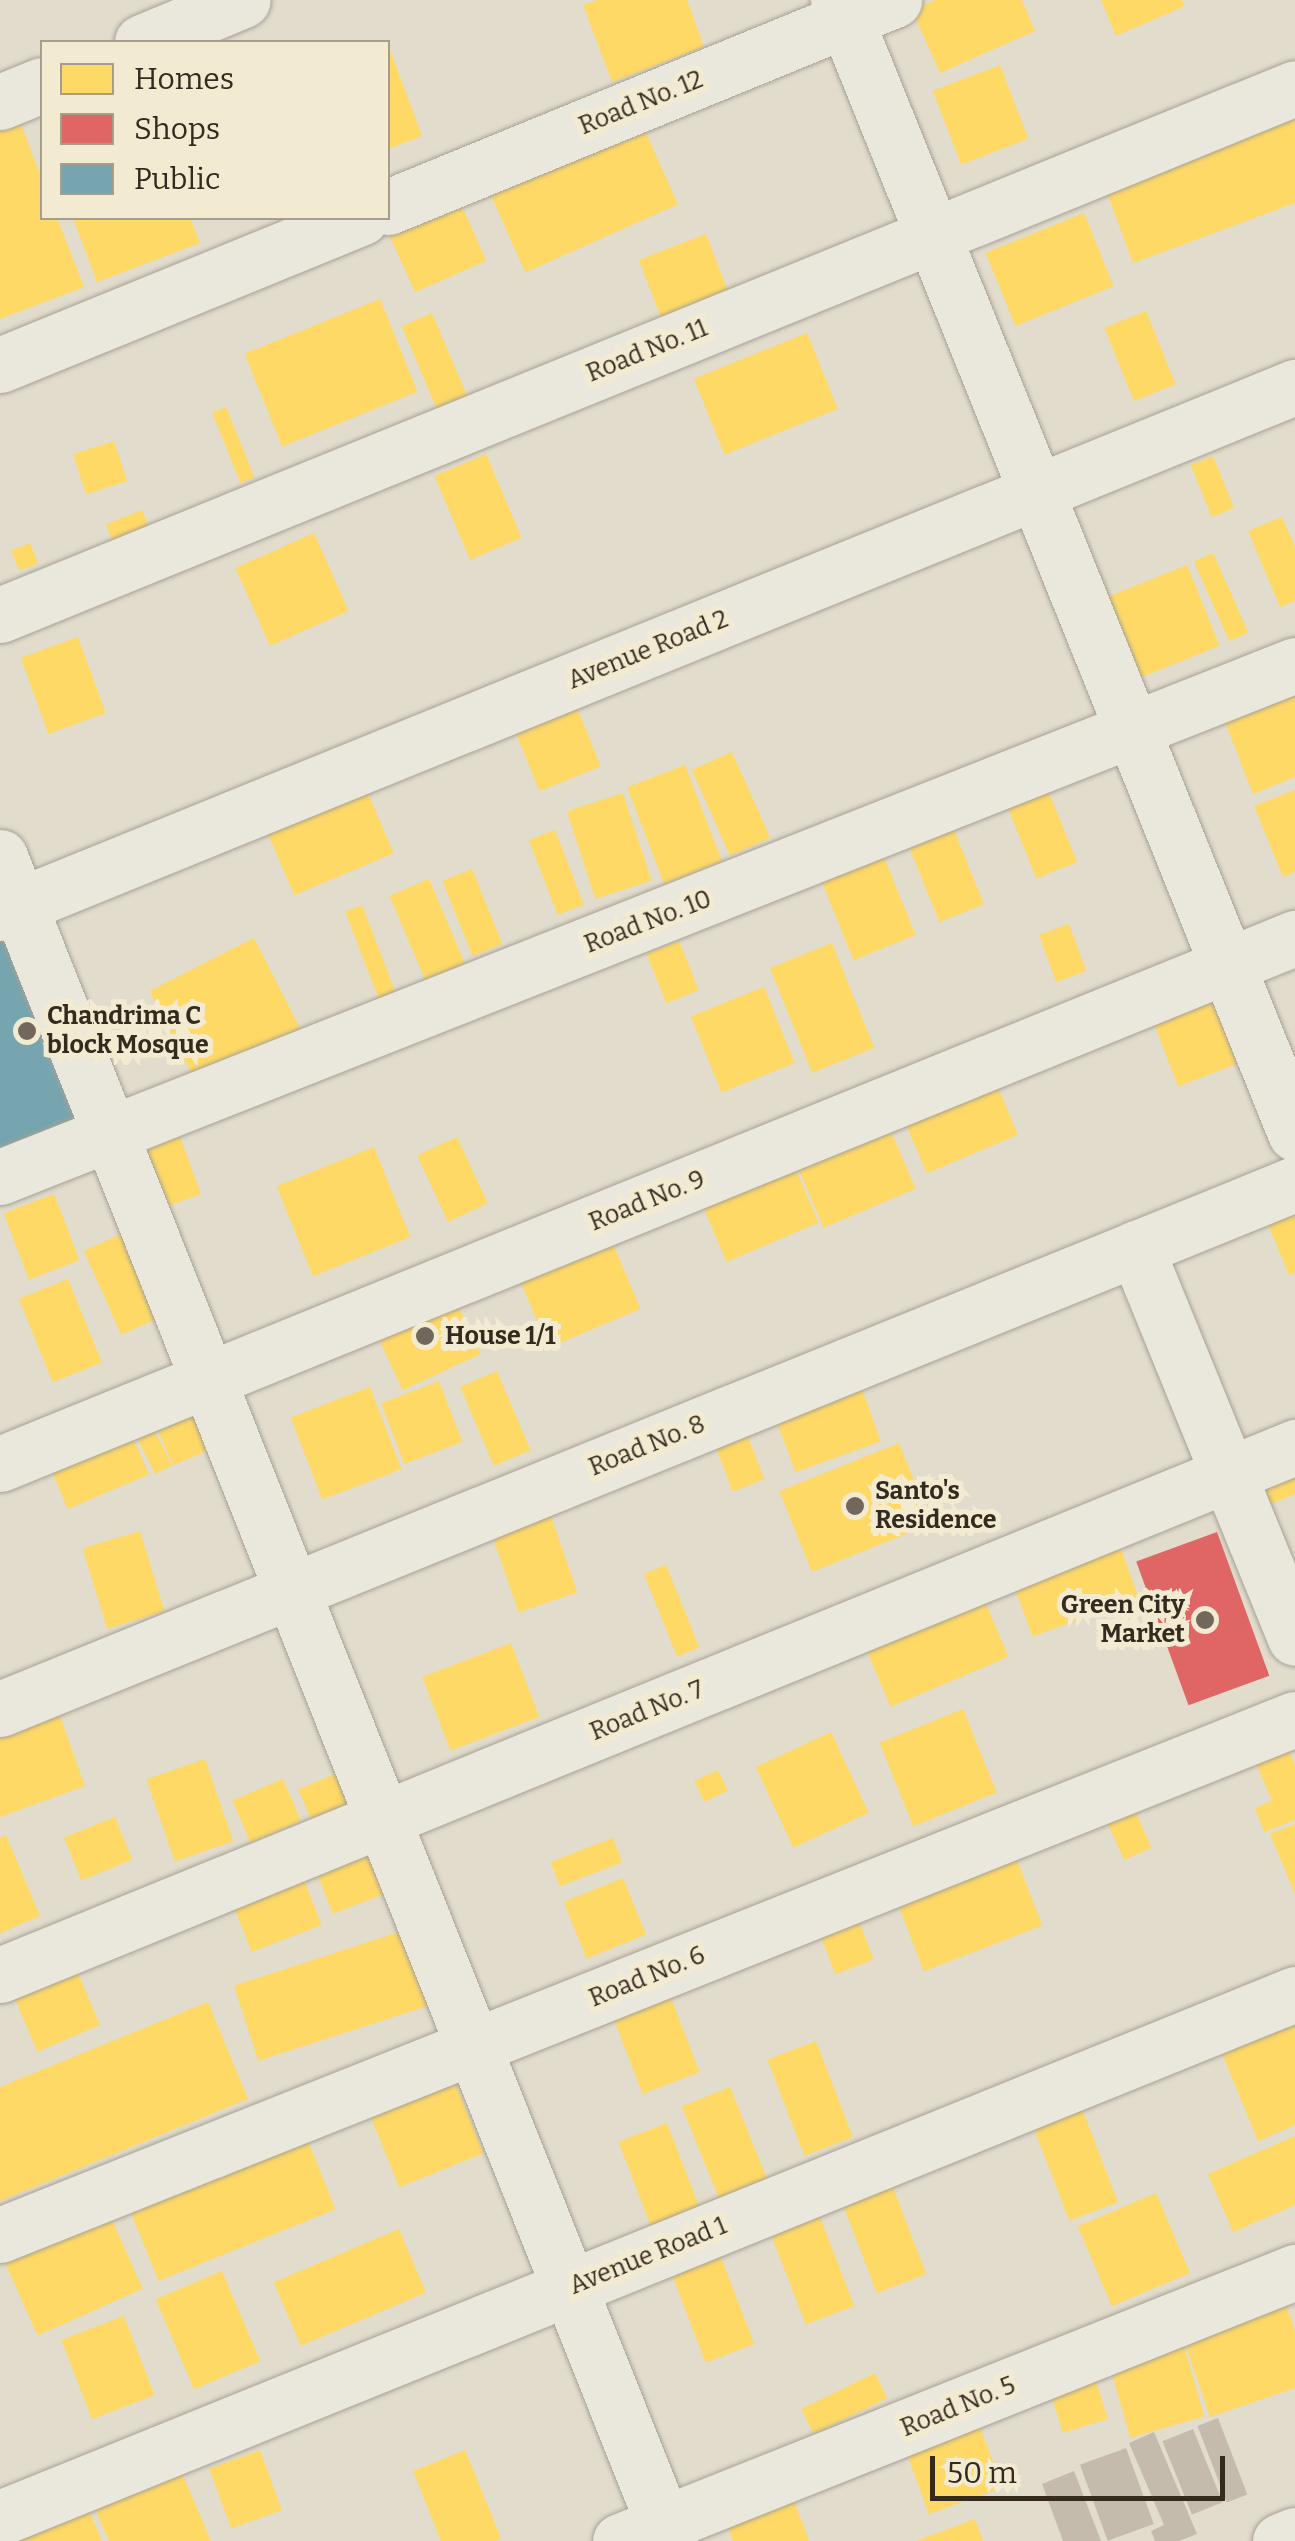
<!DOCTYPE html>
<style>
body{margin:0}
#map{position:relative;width:1295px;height:2541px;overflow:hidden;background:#e1dccc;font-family:Bitter,serif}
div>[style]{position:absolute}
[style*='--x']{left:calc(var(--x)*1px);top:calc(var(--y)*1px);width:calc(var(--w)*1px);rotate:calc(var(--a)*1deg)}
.homes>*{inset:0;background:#ffd966;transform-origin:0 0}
.shops>*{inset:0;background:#e06666;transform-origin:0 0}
.public>*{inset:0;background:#76a5af}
.building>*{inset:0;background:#c4bbad;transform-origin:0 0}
.roads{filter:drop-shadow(0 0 2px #a6a195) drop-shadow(0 0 2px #a6a195)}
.minor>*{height:55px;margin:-27.5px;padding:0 27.5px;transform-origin:27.5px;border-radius:27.5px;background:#eae7dd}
.dots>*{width:28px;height:28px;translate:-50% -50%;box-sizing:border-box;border:5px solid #f2ebd2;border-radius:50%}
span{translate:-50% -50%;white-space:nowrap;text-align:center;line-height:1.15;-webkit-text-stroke:10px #f2ebd2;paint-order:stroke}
.street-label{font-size:25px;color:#342a1e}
.poi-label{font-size:25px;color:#342a1e;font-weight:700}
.left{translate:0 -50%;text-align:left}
.right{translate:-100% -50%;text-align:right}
.legend{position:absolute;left:40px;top:40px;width:350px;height:180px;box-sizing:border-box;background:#f2ebd2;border:2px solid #a69e8a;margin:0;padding:12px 18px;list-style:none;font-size:30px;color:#342a1e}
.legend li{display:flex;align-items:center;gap:20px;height:50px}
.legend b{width:50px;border:2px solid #a69e8a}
.scale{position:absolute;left:930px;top:2456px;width:295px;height:45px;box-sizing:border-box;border:5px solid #342a1e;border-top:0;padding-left:12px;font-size:30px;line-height:35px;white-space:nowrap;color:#342a1e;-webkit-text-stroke:8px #f2ebd2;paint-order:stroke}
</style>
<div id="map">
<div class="homes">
<div style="clip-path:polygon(597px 0,687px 0,704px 47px,612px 82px,583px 5px)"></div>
<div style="clip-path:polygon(935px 0,1022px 0,1035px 31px,940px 73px,912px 10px)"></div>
<div style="clip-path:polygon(1101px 0,1182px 0,1185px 6px,1116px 36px)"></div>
<div style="clip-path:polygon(388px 44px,422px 136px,388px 149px)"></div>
<div style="left:1000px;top:65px;width:79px;height:72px;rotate:69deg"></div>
<div style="clip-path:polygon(1295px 102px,1295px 203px,1133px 263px,1100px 174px)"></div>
<div style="left:638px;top:115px;width:98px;height:167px;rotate:66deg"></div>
<div style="clip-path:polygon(19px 119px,42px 180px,42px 218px,57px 218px,84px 287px,0 319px,0 126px)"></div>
<div style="left:461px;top:204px;width:62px;height:78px;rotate:66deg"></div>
<div style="left:1084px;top:213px;width:79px;height:106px;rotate:68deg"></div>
<div style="clip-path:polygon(73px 218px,190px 218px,200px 243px,97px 282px)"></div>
<div style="left:706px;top:234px;width:79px;height:72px;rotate:69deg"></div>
<div style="left:380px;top:299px;width:100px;height:146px;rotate:68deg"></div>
<div style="left:1146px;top:311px;width:79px;height:45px;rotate:68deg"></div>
<div style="left:432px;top:313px;width:90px;height:33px;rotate:67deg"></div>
<div style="left:807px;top:333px;width:82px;height:122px;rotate:68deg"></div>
<div style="left:226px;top:407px;width:76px;height:15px;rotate:68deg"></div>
<div style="left:114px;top:441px;width:42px;height:43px;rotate:72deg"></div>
<div style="left:486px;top:454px;width:91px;height:56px;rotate:67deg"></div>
<div style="left:1213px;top:456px;width:56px;height:24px;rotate:68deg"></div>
<div style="left:142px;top:510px;width:24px;height:39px;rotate:68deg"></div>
<div style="clip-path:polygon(1282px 517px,1295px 547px,1295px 601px,1280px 607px,1248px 531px)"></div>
<div style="left:314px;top:533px;width:85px;height:86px;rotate:66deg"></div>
<div style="left:30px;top:543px;width:22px;height:20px;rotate:69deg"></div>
<div style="left:1213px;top:553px;width:87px;height:21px;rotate:66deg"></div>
<div style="left:1187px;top:565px;width:87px;height:85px;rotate:68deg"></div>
<div style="left:78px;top:637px;width:81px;height:61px;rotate:70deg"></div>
<div style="left:567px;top:683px;width:90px;height:66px;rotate:68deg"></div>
<div style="clip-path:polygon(1295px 694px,1295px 777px,1253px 794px,1225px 722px)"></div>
<div style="left:732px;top:752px;width:94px;height:44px;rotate:66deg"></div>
<div style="left:685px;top:765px;width:103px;height:62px;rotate:69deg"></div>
<div style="left:360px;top:774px;width:86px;height:108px;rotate:67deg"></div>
<div style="left:1046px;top:785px;width:83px;height:44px;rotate:68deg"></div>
<div style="clip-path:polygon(1295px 790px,1295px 872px,1283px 877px,1254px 806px)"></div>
<div style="left:623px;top:793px;width:92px;height:59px;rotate:72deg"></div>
<div style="left:555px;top:830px;width:80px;height:28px;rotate:69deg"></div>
<div style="left:954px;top:830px;width:80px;height:48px;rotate:68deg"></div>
<div style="left:880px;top:847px;width:95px;height:67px;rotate:68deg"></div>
<div style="left:472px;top:869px;width:81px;height:32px;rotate:68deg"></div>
<div style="left:429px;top:879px;width:98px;height:43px;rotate:67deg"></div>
<div style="left:362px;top:905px;width:94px;height:18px;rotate:69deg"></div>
<div style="left:1069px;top:924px;width:50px;height:32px;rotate:70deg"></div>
<div style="left:254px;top:938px;width:103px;height:117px;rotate:63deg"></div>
<div style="left:679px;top:941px;width:53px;height:35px;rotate:68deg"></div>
<div style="left:832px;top:943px;width:113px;height:67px;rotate:68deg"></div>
<div style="left:1206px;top:975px;width:94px;height:66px;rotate:69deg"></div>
<div style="left:764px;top:987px;width:82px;height:79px;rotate:68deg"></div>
<div style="left:982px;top:1050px;width:92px;height:99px;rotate:67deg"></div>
<div style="left:880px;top:1105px;width:91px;height:100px;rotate:67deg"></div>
<div style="left:179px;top:1134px;width:64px;height:51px;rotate:70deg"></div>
<div style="left:457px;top:1137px;width:73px;height:44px;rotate:65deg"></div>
<div style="left:783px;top:1139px;width:91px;height:100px;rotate:67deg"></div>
<div style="left:374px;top:1147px;width:97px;height:105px;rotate:68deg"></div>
<div style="left:54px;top:1194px;width:71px;height:54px;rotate:69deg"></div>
<div style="clip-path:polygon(1288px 1202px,1295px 1217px,1295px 1273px,1289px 1275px,1263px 1212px)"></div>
<div style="left:146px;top:1223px;width:92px;height:68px;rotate:66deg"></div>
<div style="left:605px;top:1225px;width:91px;height:100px;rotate:67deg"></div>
<div style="left:68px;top:1279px;width:90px;height:53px;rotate:68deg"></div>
<div style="left:449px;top:1286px;width:75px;height:86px;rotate:65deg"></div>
<div style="left:205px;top:1369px;width:76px;height:67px;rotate:67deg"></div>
<div style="left:497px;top:1371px;width:86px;height:40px;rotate:67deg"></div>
<div style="left:439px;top:1381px;width:65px;height:62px;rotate:69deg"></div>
<div style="left:859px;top:1381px;width:64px;height:91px;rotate:70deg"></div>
<div style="left:370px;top:1387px;width:88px;height:85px;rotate:69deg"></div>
<div style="left:145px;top:1412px;width:60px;height:19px;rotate:63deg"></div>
<div style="left:127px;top:1423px;width:56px;height:88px;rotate:67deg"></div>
<div style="left:744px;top:1426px;width:57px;height:34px;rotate:69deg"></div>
<div style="left:899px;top:1443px;width:87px;height:129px;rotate:68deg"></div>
<div style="clip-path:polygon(1295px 1475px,1295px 1494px,1266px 1506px,1255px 1478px)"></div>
<div style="left:549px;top:1510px;width:87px;height:62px;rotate:71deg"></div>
<div style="left:1110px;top:1519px;width:84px;height:113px;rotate:70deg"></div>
<div style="left:140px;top:1531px;width:84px;height:60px;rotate:73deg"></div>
<div style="left:666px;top:1565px;width:89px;height:24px;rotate:68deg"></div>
<div style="left:978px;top:1585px;width:78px;height:128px;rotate:67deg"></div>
<div style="left:511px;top:1643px;width:79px;height:95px;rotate:69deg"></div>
<div style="clip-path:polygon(56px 1705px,85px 1786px,0 1817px,0 1726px)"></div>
<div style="left:963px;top:1709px;width:90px;height:90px;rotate:68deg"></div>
<div style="clip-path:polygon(1278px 1724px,1295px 1765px,1295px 1820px,1264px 1832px,1255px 1808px,1272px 1801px,1245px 1737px)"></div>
<div style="left:831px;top:1732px;width:89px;height:83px;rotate:65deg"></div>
<div style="left:205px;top:1759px;width:87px;height:62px;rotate:71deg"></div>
<div style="left:349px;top:1768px;width:46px;height:55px;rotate:67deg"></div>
<div style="left:718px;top:1770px;width:23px;height:26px;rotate:65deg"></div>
<div style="left:283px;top:1779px;width:46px;height:55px;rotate:67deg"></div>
<div style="left:1132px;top:1804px;width:48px;height:30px;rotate:66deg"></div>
<div style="left:394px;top:1811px;width:74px;height:94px;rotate:69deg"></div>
<div style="left:115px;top:1817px;width:46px;height:55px;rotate:68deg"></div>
<div style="clip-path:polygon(1295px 1824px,1295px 1894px,1270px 1834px)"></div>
<div style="clip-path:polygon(6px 1835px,40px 1916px,0 1933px,0 1838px)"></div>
<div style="left:613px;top:1838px;width:26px;height:67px;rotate:69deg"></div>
<div style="left:290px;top:1843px;width:88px;height:75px;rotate:69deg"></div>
<div style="left:1014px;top:1852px;width:79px;height:127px;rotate:69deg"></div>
<div style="left:623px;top:1878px;width:61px;height:64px;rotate:68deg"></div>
<div style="left:850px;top:1898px;width:66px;height:41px;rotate:69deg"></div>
<div style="left:427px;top:1923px;width:79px;height:203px;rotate:72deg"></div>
<div style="left:66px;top:1945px;width:87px;height:68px;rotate:67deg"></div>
<div style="left:668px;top:1990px;width:88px;height:61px;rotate:69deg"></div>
<div style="clip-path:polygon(208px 2002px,248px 2099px,0 2201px,0 2087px)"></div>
<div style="clip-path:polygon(1295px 2015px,1295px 2125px,1258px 2141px,1219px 2046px)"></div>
<div style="left:816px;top:2041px;width:103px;height:52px;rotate:69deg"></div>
<div style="left:454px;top:2080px;width:79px;height:91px;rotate:68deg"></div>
<div style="left:730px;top:2087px;width:103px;height:52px;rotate:68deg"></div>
<div style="left:1081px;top:2106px;width:103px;height:52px;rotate:69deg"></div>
<div style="left:667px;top:2123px;width:104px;height:52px;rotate:69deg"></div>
<div style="left:306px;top:2136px;width:79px;height:191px;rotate:68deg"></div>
<div style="clip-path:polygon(1295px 2136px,1295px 2205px,1233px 2232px,1208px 2174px)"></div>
<div style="left:889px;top:2177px;width:104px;height:53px;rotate:69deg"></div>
<div style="left:1156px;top:2193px;width:87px;height:85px;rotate:67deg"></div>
<div style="left:817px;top:2209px;width:104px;height:52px;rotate:69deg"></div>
<div style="left:108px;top:2211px;width:85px;height:115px;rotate:66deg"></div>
<div style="left:399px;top:2229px;width:69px;height:136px;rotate:67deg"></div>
<div style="left:717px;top:2247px;width:104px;height:52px;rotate:69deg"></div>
<div style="left:222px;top:2271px;width:98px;height:72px;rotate:67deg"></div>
<div style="clip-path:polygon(1278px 2281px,1295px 2331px,1295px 2388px,1210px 2417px,1183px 2337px)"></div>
<div style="left:124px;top:2316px;width:85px;height:67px;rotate:69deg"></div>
<div style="left:1179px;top:2328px;width:92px;height:77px;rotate:74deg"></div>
<div style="left:1087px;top:2351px;width:71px;height:47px;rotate:73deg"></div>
<div style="left:875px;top:2373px;width:28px;height:82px;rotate:64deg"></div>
<div style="left:971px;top:2402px;width:91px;height:78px;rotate:70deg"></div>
<div style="left:260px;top:2450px;width:64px;height:54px;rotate:70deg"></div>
<div style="clip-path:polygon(465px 2450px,501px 2538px,494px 2541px,441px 2541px,413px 2471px)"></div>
<div style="clip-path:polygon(179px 2466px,211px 2541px,109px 2541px,92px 2502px)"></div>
<div style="clip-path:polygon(84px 2498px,102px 2541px,0 2541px)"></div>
<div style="clip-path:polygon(793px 2498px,809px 2541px,733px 2541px,726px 2522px)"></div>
<div style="clip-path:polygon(975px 2519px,983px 2541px,916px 2541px)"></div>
</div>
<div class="shops">
<div style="left:1217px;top:1532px;width:153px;height:86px;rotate:70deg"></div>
</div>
<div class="public">
<div style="clip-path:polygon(11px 932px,95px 1125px,0 1163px,0 937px)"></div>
</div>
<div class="building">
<div style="left:1218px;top:2418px;width:82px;height:22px;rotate:69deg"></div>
<div style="left:1193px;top:2429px;width:79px;height:33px;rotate:68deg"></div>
<div style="clip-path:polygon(1154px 2432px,1197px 2534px,1179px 2541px,1155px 2541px,1151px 2531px,1164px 2525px,1129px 2443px)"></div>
<div style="left:1126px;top:2448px;width:81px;height:49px;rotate:70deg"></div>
<div style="clip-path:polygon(1074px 2471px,1101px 2541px,1063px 2541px,1042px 2484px)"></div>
</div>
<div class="roads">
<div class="minor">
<div style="--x:838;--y:0;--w:1222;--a:68.03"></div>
<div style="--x:142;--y:42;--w:109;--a:-22.6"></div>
<div style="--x:0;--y:102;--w:45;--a:-22"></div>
<div style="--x:388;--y:207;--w:547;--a:-22.25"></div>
<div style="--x:0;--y:365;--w:390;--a:-22.2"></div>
<div style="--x:0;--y:615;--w:1398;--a:-22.14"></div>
<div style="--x:0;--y:857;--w:1812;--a:68.3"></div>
<div style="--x:0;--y:913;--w:1398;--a:-22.11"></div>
<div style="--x:0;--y:1177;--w:1393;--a:-21.57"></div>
<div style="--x:1136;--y:1248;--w:421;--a:67.8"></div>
<div style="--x:0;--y:1464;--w:1398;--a:-22.11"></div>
<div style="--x:0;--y:1709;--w:1397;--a:-22.07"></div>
<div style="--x:0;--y:1975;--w:1399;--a:-22.18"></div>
<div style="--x:0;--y:2235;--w:1394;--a:-21.73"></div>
<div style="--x:0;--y:2518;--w:1397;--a:-22.03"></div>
<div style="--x:620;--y:2541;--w:727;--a:-21.73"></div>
<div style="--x:1280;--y:2541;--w:16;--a:-22"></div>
</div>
</div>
<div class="dots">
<div style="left:27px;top:1031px;background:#71685b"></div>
<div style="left:425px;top:1336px;background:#71685b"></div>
<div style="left:855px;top:1506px;background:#71685b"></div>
<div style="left:1205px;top:1620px;background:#71685b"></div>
</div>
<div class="street-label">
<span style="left:641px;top:103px;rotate:-22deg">Road No. 12</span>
<span style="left:647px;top:351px;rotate:-22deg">Road No. 11</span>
<span style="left:648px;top:650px;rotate:-22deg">Avenue Road 2</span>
<span style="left:648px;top:922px;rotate:-21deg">Road No. 10</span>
<span style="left:647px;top:1201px;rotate:-22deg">Road No. 9</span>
<span style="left:647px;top:1446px;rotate:-22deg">Road No. 8</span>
<span style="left:647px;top:1711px;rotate:-22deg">Road No. 7</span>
<span style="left:647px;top:1977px;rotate:-22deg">Road No. 6</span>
<span style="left:648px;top:2256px;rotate:-22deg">Avenue Road 1</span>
<span style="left:958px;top:2407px;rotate:-22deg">Road No. 5</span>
</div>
<div class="poi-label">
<span class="left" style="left:47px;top:1031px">Chandrima C<br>block Mosque</span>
<span class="left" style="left:445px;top:1336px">House 1/1</span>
<span class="left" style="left:875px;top:1506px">Santo's<br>Residence</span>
<span class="right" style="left:1185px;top:1620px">Green City<br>Market</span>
</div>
<ul class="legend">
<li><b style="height:28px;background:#ffd966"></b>Homes</li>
<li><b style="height:28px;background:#e06666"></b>Shops</li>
<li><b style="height:28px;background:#76a5af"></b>Public</li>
</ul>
<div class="scale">50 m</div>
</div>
